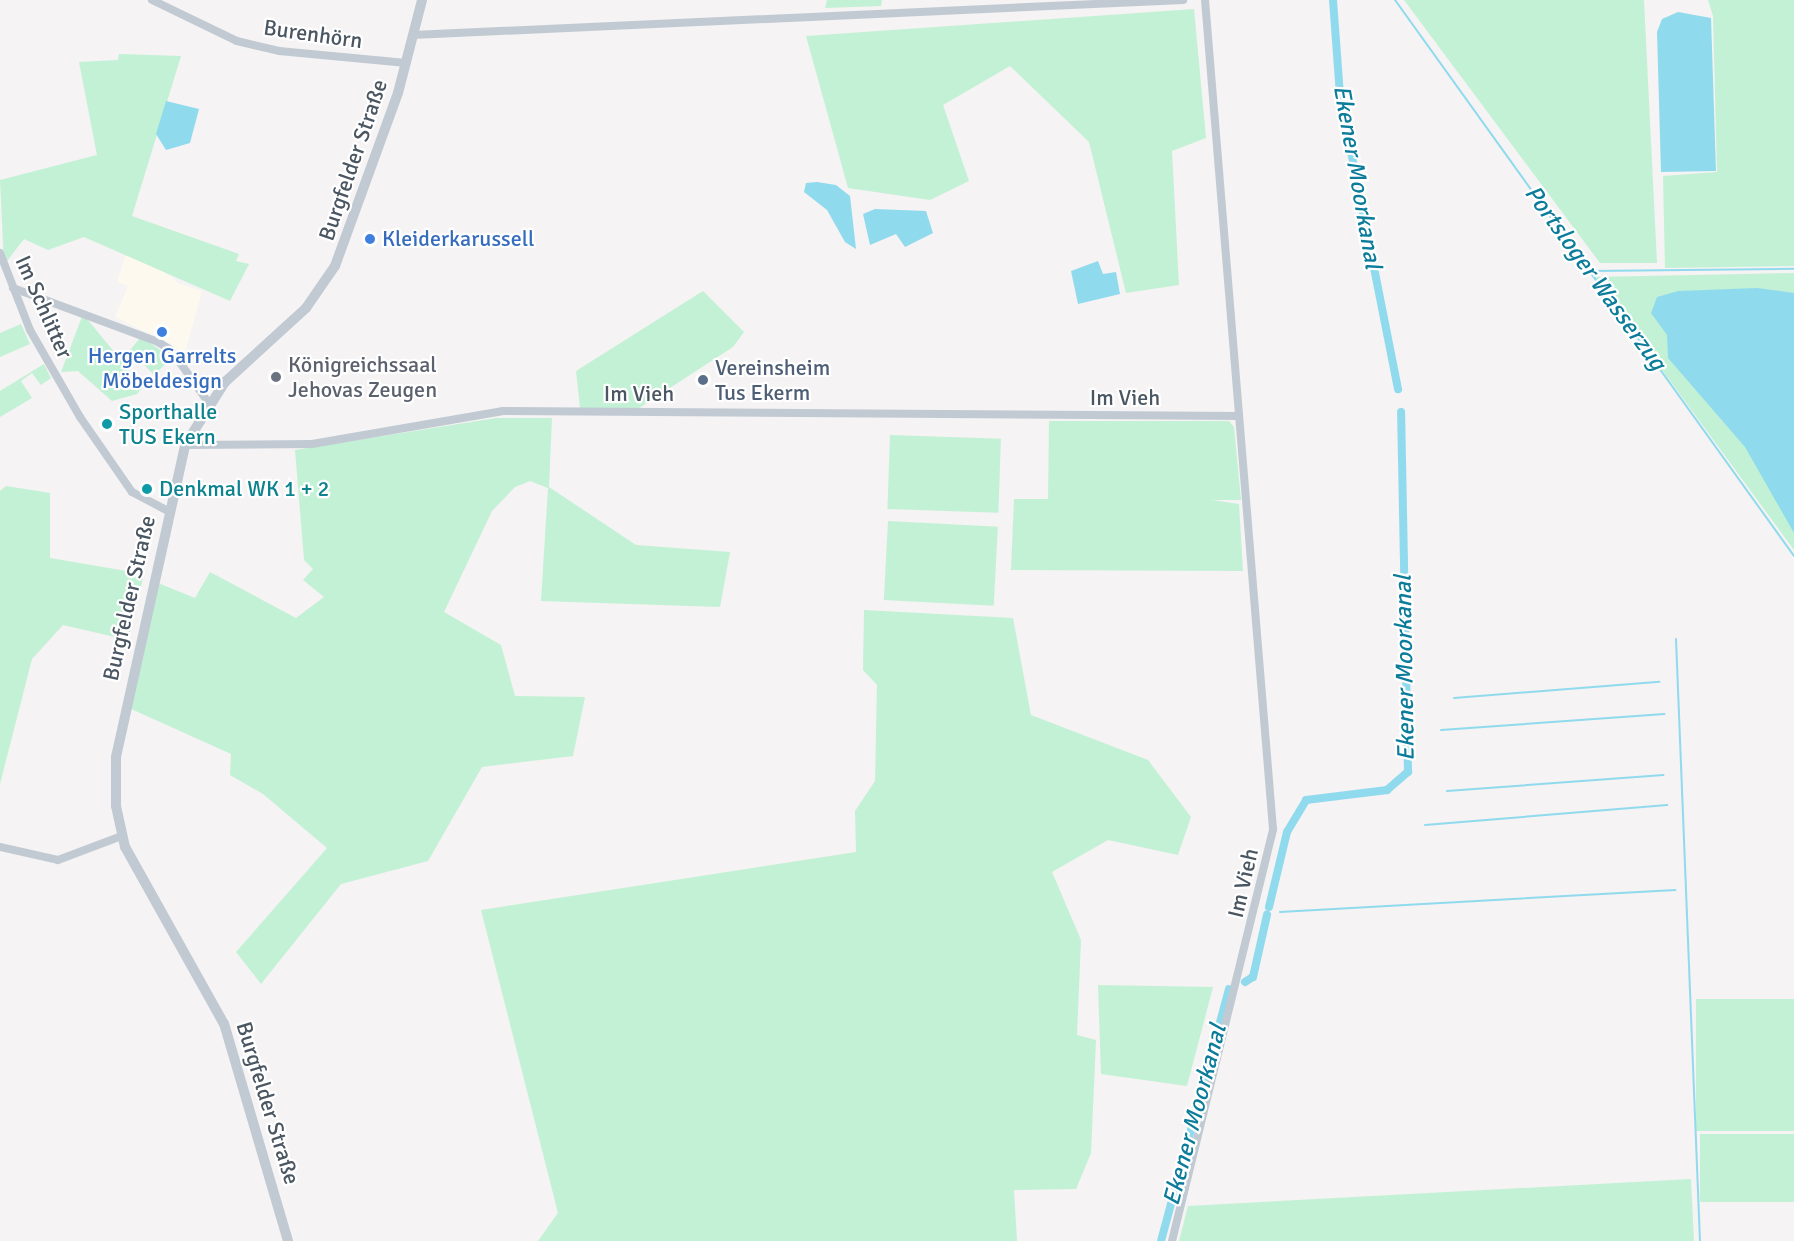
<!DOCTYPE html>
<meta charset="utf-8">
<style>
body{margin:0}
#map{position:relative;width:1794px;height:1241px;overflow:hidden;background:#f5f3f3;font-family:Signika,sans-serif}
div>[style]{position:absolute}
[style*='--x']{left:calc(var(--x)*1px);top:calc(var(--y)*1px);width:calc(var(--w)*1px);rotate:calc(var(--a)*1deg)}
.commercial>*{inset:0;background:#fdf9ef}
.green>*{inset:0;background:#c3f1d5;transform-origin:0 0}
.water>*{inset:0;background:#90daee}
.stream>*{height:2px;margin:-1px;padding:0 1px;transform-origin:1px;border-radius:1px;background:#90daee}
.canal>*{height:8px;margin:-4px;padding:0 4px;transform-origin:4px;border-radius:4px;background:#90daee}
.minor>*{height:8px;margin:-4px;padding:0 4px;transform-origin:4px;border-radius:4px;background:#c1cad2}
.tertiary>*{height:10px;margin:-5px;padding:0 5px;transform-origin:5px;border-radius:5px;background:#c1cad2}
.dots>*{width:16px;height:16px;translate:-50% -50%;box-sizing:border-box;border:3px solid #fff;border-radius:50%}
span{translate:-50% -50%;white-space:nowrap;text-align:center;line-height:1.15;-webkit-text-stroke:4.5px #fff;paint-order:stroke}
.street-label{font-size:22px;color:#4a5661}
.shop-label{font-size:22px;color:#366cbe}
.left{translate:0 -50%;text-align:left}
.worship-label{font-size:22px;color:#5b616d}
.service-label{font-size:22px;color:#4e5e75}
.culture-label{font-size:22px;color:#0d838f}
.water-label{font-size:24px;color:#0c7c9b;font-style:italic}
</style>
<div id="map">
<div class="commercial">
<div style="clip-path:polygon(125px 256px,158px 266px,178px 283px,202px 291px,184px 357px,172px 345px,115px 317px,128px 286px,117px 282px)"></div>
</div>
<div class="green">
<div style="clip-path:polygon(827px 0,882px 0,881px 6px,825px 8px)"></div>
<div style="clip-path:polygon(1404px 0,1644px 0,1657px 263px,1600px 263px)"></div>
<div style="clip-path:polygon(1708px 0,1794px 0,1794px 266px,1665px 268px,1663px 176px,1717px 172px,1713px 16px)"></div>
<div style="clip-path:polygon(1194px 9px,1206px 138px,1172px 151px,1179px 285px,1126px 293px,1089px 142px,1010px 66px,943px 105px,969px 181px,930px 200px,848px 188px,806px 36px)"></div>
<div style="clip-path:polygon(119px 54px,181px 56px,132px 216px,239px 254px,236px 261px,249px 264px,230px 301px,84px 237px,48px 250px,24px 239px,4px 265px,0 180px,97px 155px,79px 62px,118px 60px)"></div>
<div style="clip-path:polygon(1794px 273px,1794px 550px,1594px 277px)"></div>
<div style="clip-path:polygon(703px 291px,744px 332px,733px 347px,639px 408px,580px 408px,576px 371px)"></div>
<div style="clip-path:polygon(83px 314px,143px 387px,137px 394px,112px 401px,78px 371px,61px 372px)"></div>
<div style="clip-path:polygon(21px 324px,30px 344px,0 357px,0 333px)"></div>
<div style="clip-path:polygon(141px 337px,172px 358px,154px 375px,130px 350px)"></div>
<div style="clip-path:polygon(44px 364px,51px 378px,41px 385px,32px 373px,21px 381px,32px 398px,0 417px,0 391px)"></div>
<div style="clip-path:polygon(496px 418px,552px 418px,549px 487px,636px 545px,730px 552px,720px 607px,541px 601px,548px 488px,530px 481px,515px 487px,492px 511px,444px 612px,501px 645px,515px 696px,585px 697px,573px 756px,482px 767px,428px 861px,341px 884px,261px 984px,236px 952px,327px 848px,263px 794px,230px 775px,231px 754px,129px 708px,158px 583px,195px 598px,210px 572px,296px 618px,324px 597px,303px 580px,313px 569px,304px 560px,295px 450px)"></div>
<div style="clip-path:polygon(1049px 421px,1229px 421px,1234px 427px,1241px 500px,1212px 500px,1239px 504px,1243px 571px,1011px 570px,1014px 499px,1048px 499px)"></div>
<div style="left:890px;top:435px;width:111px;height:74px;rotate:2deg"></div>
<div style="clip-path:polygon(6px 486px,50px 493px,50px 558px,144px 574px,128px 640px,63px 625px,32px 659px,0 784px,0 491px)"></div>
<div style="left:888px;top:521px;width:110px;height:79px;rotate:3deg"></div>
<div style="clip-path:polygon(864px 610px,1013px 618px,1031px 715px,1148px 760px,1191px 817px,1178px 855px,1108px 840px,1052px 872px,1081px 940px,1077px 1035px,1096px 1040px,1091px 1153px,1076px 1189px,1014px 1190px,1017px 1241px,538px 1241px,558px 1213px,481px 910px,856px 852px,855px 811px,875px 781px,877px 685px,863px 670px)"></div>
<div style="clip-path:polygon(1098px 985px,1213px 987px,1187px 1086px,1101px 1074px)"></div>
<div style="left:1794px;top:999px;width:132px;height:98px;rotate:90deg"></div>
<div style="left:1794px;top:1134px;width:68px;height:94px;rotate:90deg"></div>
<div style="clip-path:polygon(1691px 1179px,1694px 1241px,1179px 1241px,1188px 1206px)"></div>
</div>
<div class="water">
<div style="clip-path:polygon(1678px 12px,1711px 18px,1716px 171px,1661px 172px,1657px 32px,1662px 19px)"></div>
<div style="clip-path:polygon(166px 101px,199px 109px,190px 143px,166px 150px,156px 134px)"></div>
<div style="clip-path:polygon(817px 182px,836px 185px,850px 196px,856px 249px,845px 242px,827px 210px,804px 192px,806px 183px)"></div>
<div style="clip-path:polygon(875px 209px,926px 211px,933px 233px,905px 247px,896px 234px,870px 245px,863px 214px)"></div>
<div style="clip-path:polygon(1098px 261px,1103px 274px,1116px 272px,1120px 294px,1078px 304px,1071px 271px)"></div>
<div style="clip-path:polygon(1757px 288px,1794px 293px,1794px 533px,1745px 447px,1668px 358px,1667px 335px,1651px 313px,1657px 297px,1678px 291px)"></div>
</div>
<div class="stream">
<div style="--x:1395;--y:0;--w:684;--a:54.34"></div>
<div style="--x:1590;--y:271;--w:204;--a:-0.6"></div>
<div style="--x:1676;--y:639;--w:602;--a:87.72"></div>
<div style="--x:1454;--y:698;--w:206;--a:-4.5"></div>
<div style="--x:1441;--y:730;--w:224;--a:-4.1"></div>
<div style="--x:1447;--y:791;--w:217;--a:-4.2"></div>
<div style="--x:1425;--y:825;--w:243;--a:-4.7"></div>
<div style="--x:1280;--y:912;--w:396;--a:-3.2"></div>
</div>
<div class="canal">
<div style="--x:1333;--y:0;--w:96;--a:85.8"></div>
<div style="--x:1340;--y:96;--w:299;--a:78.8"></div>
<div style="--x:1269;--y:907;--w:77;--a:-76.5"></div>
<div style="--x:1287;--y:832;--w:37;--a:-59"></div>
<div style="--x:1306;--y:800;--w:82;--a:-7"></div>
<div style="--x:1387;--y:790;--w:28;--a:-41"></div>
<div style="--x:1408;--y:772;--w:360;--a:-91.1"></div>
<div style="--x:1245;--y:982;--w:9;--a:-32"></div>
<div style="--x:1253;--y:977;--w:64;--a:-77.3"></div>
<div style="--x:1161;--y:1241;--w:261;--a:-74.9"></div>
</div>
<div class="minor">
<div style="--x:152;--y:0;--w:94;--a:25.8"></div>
<div style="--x:237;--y:41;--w:43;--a:13.4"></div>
<div style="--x:279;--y:51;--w:128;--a:5.4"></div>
<div style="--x:413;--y:35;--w:771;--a:-2.6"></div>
<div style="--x:0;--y:253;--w:83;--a:68.7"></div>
<div style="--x:30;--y:330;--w:100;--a:60.1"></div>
<div style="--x:80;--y:417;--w:91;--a:55.3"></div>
<div style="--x:132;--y:492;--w:41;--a:27.8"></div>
<div style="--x:13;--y:288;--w:155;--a:20.4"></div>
<div style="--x:158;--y:342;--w:15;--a:32"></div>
<div style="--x:171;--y:350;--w:64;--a:54.6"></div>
<div style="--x:185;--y:445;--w:127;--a:-0.5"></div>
<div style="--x:312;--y:444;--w:194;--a:-9.8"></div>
<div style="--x:503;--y:411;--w:736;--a:0.39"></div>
<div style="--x:0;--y:847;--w:59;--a:12.6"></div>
<div style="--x:58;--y:860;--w:68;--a:-20.6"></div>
<div style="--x:1172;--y:1241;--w:424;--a:-76.2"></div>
<div style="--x:1273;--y:829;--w:832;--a:-94.69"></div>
</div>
<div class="tertiary">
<div style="--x:288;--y:1241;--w:226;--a:-106.4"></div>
<div style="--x:224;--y:1024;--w:203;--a:-119.2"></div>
<div style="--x:125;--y:847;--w:42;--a:-102.4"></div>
<div style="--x:116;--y:806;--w:49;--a:-90"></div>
<div style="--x:116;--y:757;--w:320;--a:-77.5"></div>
<div style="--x:185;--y:445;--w:75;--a:-57.6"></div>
<div style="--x:225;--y:382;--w:110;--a:-42.4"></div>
<div style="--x:306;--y:308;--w:51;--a:-55.4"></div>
<div style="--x:335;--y:266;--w:184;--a:-70"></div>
<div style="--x:398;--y:93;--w:96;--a:-75.5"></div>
</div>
<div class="dots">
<div style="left:370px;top:239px;background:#3f7fe0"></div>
<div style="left:162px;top:332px;background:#3f7fe0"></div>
<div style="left:276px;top:377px;background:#6b7280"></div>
<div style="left:703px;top:380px;background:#5c6f8a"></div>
<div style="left:107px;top:424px;background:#0f9aa8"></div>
<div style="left:147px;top:489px;background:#0f9aa8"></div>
</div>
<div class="street-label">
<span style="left:313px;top:34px;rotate:8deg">Burenhörn</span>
<span style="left:353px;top:160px;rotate:-71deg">Burgfelder Straße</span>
<span style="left:44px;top:307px;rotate:66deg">Im Schlitter</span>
<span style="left:639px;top:394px">Im Vieh</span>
<span style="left:1125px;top:398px">Im Vieh</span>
<span style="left:129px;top:598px;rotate:-77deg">Burgfelder Straße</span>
<span style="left:1243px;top:883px;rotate:-77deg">Im Vieh</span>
<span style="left:268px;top:1103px;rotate:73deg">Burgfelder Straße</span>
</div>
<div class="shop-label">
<span class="left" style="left:382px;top:239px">Kleiderkarussell</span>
<span style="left:162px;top:368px">Hergen Garrelts<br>Möbeldesign</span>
</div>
<div class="worship-label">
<span class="left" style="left:288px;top:377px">Königreichssaal<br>Jehovas Zeugen</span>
</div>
<div class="service-label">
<span class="left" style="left:715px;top:380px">Vereinsheim<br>Tus Ekerm</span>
</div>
<div class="culture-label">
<span class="left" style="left:119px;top:424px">Sporthalle<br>TUS Ekern</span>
<span class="left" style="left:159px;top:489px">Denkmal WK 1 + 2</span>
</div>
<div class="water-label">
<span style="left:1357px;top:177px;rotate:80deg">Ekener Moorkanal</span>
<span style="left:1595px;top:278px;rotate:54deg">Portsloger Wasserzug</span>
<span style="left:1405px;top:668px;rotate:-91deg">Ekener Moorkanal</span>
<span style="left:1195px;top:1115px;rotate:-75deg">Ekener Moorkanal</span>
</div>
</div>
